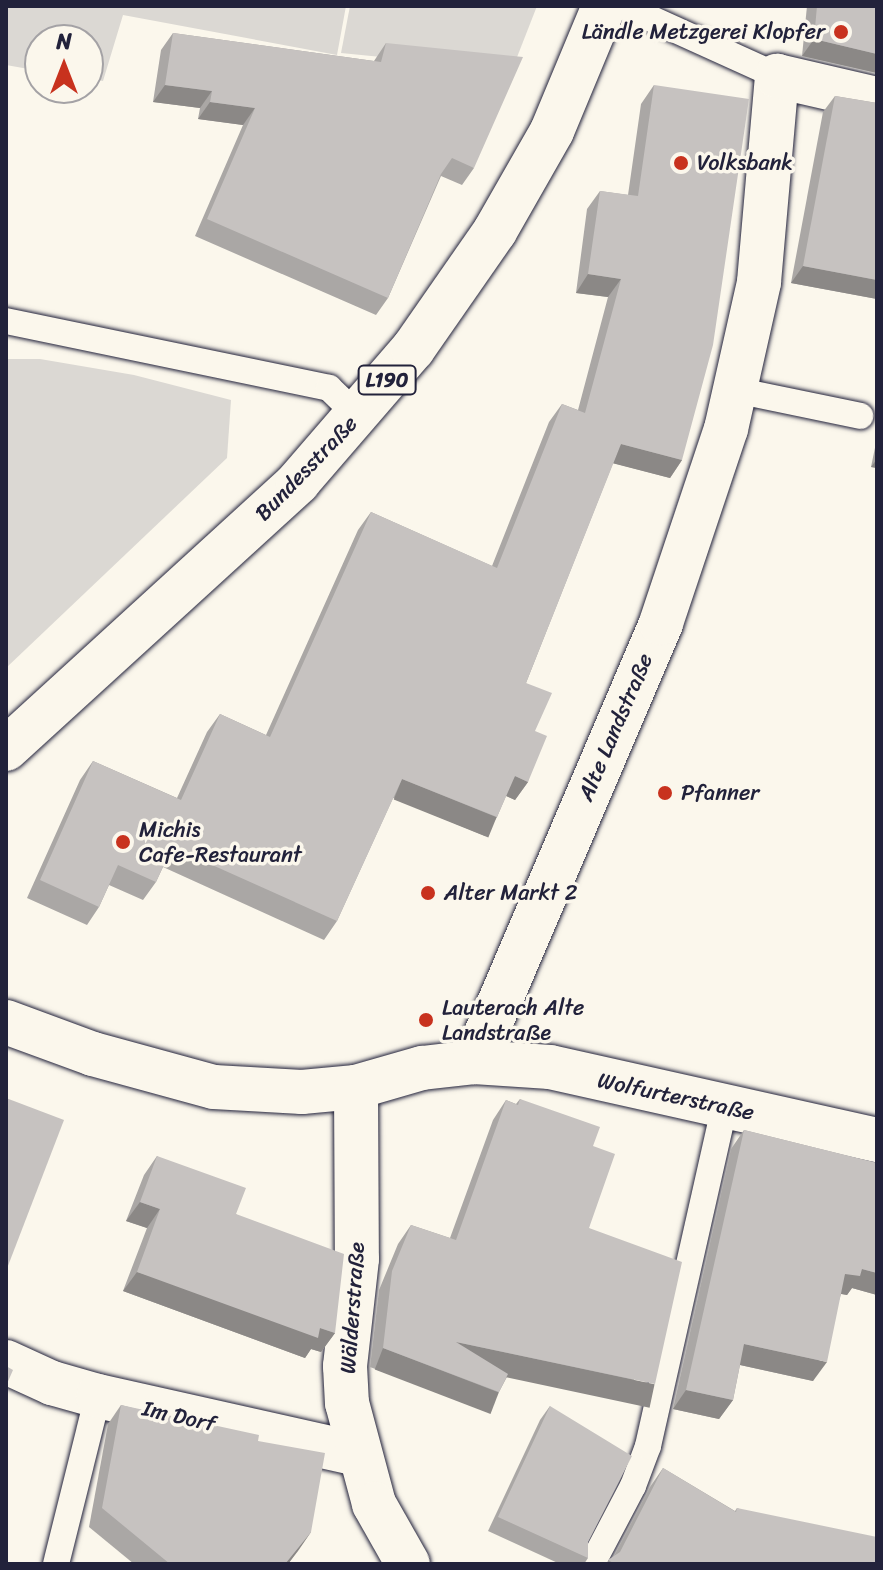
<!DOCTYPE html>
<meta charset="utf-8">
<style>
body{margin:0}
#map{position:relative;width:883px;height:1570px;overflow:hidden;background:#fbf7ec;font-family:Sriracha,sans-serif}
div>[style]{position:absolute}
[style*='--x']{left:calc(var(--x)*1px);top:calc(var(--y)*1px);width:calc(var(--w)*1px);rotate:calc(var(--a)*1deg)}
.green>*{inset:0;background:#dbd8d3}
.roads{filter:drop-shadow(0 0 2px #22223b) drop-shadow(0 0 2px #22223b)}
.service>*{height:26px;margin:-13px;padding:0 13px;transform-origin:13px;border-radius:13px;background:#fbf7ec}
.minor>*{height:44px;margin:-22px;padding:0 22px;transform-origin:22px;border-radius:22px;background:#fbf7ec}
.tertiary>*{height:44px;margin:-22px;padding:0 22px;transform-origin:22px;border-radius:22px;background:#fbf7ec}
.secondary>*{height:44px;margin:-22px;padding:0 22px;transform-origin:22px;border-radius:22px;background:#fbf7ec}
.primary>*{height:44px;margin:-22px;padding:0 22px;transform-origin:22px;border-radius:22px;background:#fbf7ec}
.wall>*{inset:0;background:#aaa7a5}
.shaded-wall>*{inset:0;background:#8b8886;transform-origin:0 0}
.building>*{inset:0;background:#c6c2c0}
.dots>*{width:22px;height:22px;translate:-50% -50%;box-sizing:border-box;border:4px solid #fbf7ec;border-radius:50%}
span{translate:-50% -50%;white-space:nowrap;text-align:center;line-height:1.15;-webkit-text-stroke:7px #fbf7ec;paint-order:stroke}
.shield-label span{padding:2px 6px;background:#fbf7ec;border:2px solid;border-radius:6px;-webkit-text-stroke-width:0}
.shield-label{font-size:20px;color:#22223b;font-weight:700}
.poi-label{font-size:22px;color:#22223b}
.right{translate:-100% -50%;text-align:right}
.left{translate:0 -50%;text-align:left}
.street-label{font-size:22px;color:#22223b}
.frame{position:absolute;inset:0;border:8px solid #22223b;pointer-events:none}
.north{position:absolute;left:24px;top:24px;width:80px;height:80px;box-sizing:border-box;background:#fbf7ec;border:2px solid #a4a2a5;border-radius:50%;rotate:0deg;font-size:22px;font-weight:700;line-height:32px;text-align:center;color:#22223b}
.north::after{content:'';display:block;margin:auto;width:28px;height:36px;background:#c8321e;clip-path:polygon(50% 0,100% 100%,50% 72%,0 100%)}
</style>
<div id="map">
<div class="green">
<div style="clip-path:polygon(6px 6px,346px 6px,337px 55px,123px 15px,103px 81px,88px 78px,88px 40px,40px 40px,40px 71px,6px 65px)"></div>
<div style="clip-path:polygon(350px 6px,537px 6px,512px 70px,341px 53px)"></div>
<div style="clip-path:polygon(6px 359px,40px 359px,134px 375px,231px 400px,227px 458px,6px 668px)"></div>
</div>
<div class="roads">
<div class="service">
<div style="--x:623;--y:6;--w:169;--a:24.4"></div>
<div style="--x:6;--y:321;--w:330;--a:11.7"></div>
<div style="--x:329;--y:388;--w:39;--a:44"></div>
<div style="--x:735;--y:390;--w:128;--a:11.7"></div>
<div style="--x:56;--y:1564;--w:173;--a:-76"></div>
<div style="--x:592;--y:1564;--w:88;--a:-62.3"></div>
<div style="--x:633;--y:1486;--w:43;--a:-69.4"></div>
<div style="--x:648;--y:1446;--w:346;--a:-77.3"></div>
</div>
<div class="minor">
<div style="--x:474;--y:1062;--w:477;--a:-66.9"></div>
<div style="--x:661;--y:623;--w:205;--a:-71.5"></div>
<div style="--x:726;--y:429;--w:151;--a:-77.3"></div>
<div style="--x:759;--y:282;--w:207;--a:-85"></div>
<div style="--x:777;--y:76;--w:103;--a:13"></div>
<div style="--x:6;--y:1362;--w:51;--a:24.5"></div>
<div style="--x:52;--y:1383;--w:48;--a:15.8"></div>
<div style="--x:98;--y:1396;--w:265;--a:12.6"></div>
</div>
<div class="tertiary">
<div style="--x:356;--y:1087;--w:69;--a:-16.1"></div>
<div style="--x:422;--y:1068;--w:52;--a:-6.6"></div>
<div style="--x:474;--y:1062;--w:76;--a:3.8"></div>
<div style="--x:550;--y:1067;--w:335;--a:12.6"></div>
</div>
<div class="secondary">
<div style="--x:6;--y:1022;--w:93;--a:20.2"></div>
<div style="--x:93;--y:1054;--w:125;--a:15.3"></div>
<div style="--x:214;--y:1087;--w:88;--a:3.3"></div>
<div style="--x:302;--y:1092;--w:54;--a:-5.3"></div>
<div style="--x:356;--y:1087;--w:172;--a:89.7"></div>
<div style="--x:357;--y:1259;--w:108;--a:96.4"></div>
<div style="--x:345;--y:1366;--w:37;--a:87"></div>
<div style="--x:347;--y:1403;--w:105;--a:75"></div>
<div style="--x:374;--y:1504;--w:69;--a:60.5"></div>
</div>
<div class="primary">
<div style="--x:6;--y:749;--w:396;--a:-42.4"></div>
<div style="--x:298;--y:482;--w:176;--a:-49.2"></div>
<div style="--x:413;--y:349;--w:144;--a:-55.2"></div>
<div style="--x:495;--y:231;--w:115;--a:-60.3"></div>
<div style="--x:552;--y:131;--w:135;--a:-67.4"></div>
</div>
</div>
<div class="wall">
<div style="clip-path:polygon(807px 6px,877px 6px,877px 73px,802px 56px)"></div>
<div style="clip-path:polygon(173px 33px,374px 61px,386px 43px,474px 168px,462px 185px,441px 176px,388px 298px,376px 315px,195px 236px,243px 125px,198px 119px,200px 108px,153px 102px,161px 50px)"></div>
<div style="clip-path:polygon(654px 85px,682px 460px,670px 478px,613px 463px,526px 683px,535px 731px,528px 782px,515px 800px,506px 796px,497px 817px,485px 836px,393px 798px,337px 921px,324px 940px,163px 867px,156px 882px,143px 900px,109px 885px,99px 907px,87px 925px,27px 898px,80px 780px,93px 761px,177px 798px,207px 732px,220px 714px,266px 735px,358px 530px,371px 512px,492px 566px,549px 422px,562px 404px,578px 410px,608px 297px,576px 293px,587px 209px,600px 191px,628px 195px,641px 104px)"></div>
<div style="clip-path:polygon(835px 96px,877px 103px,877px 299px,791px 283px,823px 112px)"></div>
<div style="clip-path:polygon(877px 438px,877px 468px,871px 467px)"></div>
<div style="clip-path:polygon(520px 1099px,593px 1146px,589px 1228px,641px 1403px,508px 1375px,499px 1392px,486px 1411px,370px 1367px,379px 1290px,398px 1244px,411px 1225px,450px 1238px,493px 1120px,506px 1100px,516px 1104px)"></div>
<div style="clip-path:polygon(744px 1130px,877px 1163px,877px 1295px,852px 1288px,847px 1295px,841px 1294px,813px 1381px,740px 1365px,733px 1400px,719px 1419px,673px 1409px,731px 1149px)"></div>
<div style="clip-path:polygon(157px 1156px,236px 1214px,335px 1333px,321px 1352px,311px 1349px,305px 1358px,123px 1291px,147px 1228px,126px 1221px,144px 1175px)"></div>
<div style="clip-path:polygon(121px 1405px,258px 1441px,311px 1532px,288px 1564px,134px 1564px,89px 1527px,108px 1424px)"></div>
<div style="clip-path:polygon(550px 1406px,588px 1558px,584px 1564px,560px 1564px,488px 1531px,540px 1420px)"></div>
<div style="clip-path:polygon(663px 1468px,735px 1511px,737px 1508px,877px 1564px,605px 1564px,614px 1556px,650px 1487px)"></div>
</div>
<div class="shaded-wall">
<div style="clip-path:polygon(814px 39px,877px 54px,877px 73px,802px 56px)"></div>
<div style="clip-path:polygon(165px 85px,212px 91px,200px 108px,153px 102px)"></div>
<div style="clip-path:polygon(210px 102px,255px 108px,243px 125px,198px 119px)"></div>
<div style="clip-path:polygon(803px 266px,877px 280px,877px 299px,791px 283px)"></div>
<div style="clip-path:polygon(588px 274px,621px 279px,608px 297px,576px 293px)"></div>
<div style="clip-path:polygon(621px 444px,682px 460px,670px 478px,608px 462px)"></div>
<div style="clip-path:polygon(877px 459px,877px 468px,871px 467px)"></div>
<div style="clip-path:polygon(515px 776px,528px 782px,515px 800px,502px 794px)"></div>
<div style="left:402px;top:779px;width:102px;height:22px;rotate:22deg"></div>
<div style="clip-path:polygon(140px 1202px,160px 1209px,147px 1228px,126px 1221px)"></div>
<div style="clip-path:polygon(862px 1269px,877px 1273px,877px 1295px,852px 1288px,847px 1295px,832px 1292px,845px 1274px)"></div>
<div style="clip-path:polygon(137px 1272px,320px 1328px,335px 1333px,321px 1352px,311px 1349px,305px 1358px,123px 1291px)"></div>
<div style="left:456px;top:1342px;width:203px;height:24px;rotate:12deg"></div>
<div style="clip-path:polygon(744px 1344px,827px 1362px,813px 1381px,731px 1363px)"></div>
<div style="left:383px;top:1348px;width:124px;height:23px;rotate:21deg"></div>
<div style="clip-path:polygon(686px 1390px,733px 1400px,719px 1419px,673px 1409px)"></div>
<div style="clip-path:polygon(311px 1532px,298px 1551px,288px 1564px,285px 1564px)"></div>
</div>
<div class="building">
<div style="clip-path:polygon(817px 6px,877px 6px,877px 54px,814px 39px)"></div>
<div style="clip-path:polygon(173px 33px,381px 62px,386px 43px,523px 57px,474px 168px,452px 158px,441px 174px,388px 298px,207px 219px,255px 108px,210px 102px,212px 91px,165px 85px)"></div>
<div style="clip-path:polygon(654px 85px,749px 99px,713px 345px,682px 460px,621px 444px,526px 683px,552px 693px,535px 731px,547px 736px,528px 782px,515px 776px,497px 817px,402px 779px,337px 921px,172px 847px,156px 882px,118px 865px,99px 907px,40px 880px,93px 761px,181px 800px,220px 714px,270px 737px,371px 512px,497px 568px,562px 404px,585px 413px,621px 279px,588px 274px,600px 191px,638px 196px)"></div>
<div style="clip-path:polygon(835px 96px,877px 103px,877px 280px,803px 266px)"></div>
<div style="clip-path:polygon(6px 1098px,64px 1120px,6px 1271px)"></div>
<div style="clip-path:polygon(520px 1099px,600px 1127px,593px 1146px,615px 1154px,589px 1228px,682px 1262px,655px 1384px,456px 1342px,508px 1374px,499px 1392px,383px 1348px,392px 1271px,411px 1225px,456px 1240px,506px 1100px,518px 1105px)"></div>
<div style="clip-path:polygon(744px 1130px,877px 1163px,877px 1273px,862px 1269px,860px 1276px,845px 1274px,827px 1362px,744px 1344px,733px 1400px,686px 1390px)"></div>
<div style="clip-path:polygon(157px 1156px,246px 1188px,236px 1214px,344px 1254px,335px 1333px,320px 1328px,318px 1338px,137px 1272px,160px 1209px,140px 1202px)"></div>
<div style="clip-path:polygon(6px 1366px,13px 1370px,6px 1386px)"></div>
<div style="clip-path:polygon(121px 1405px,259px 1435px,258px 1441px,325px 1453px,311px 1532px,285px 1564px,170px 1564px,102px 1508px)"></div>
<div style="clip-path:polygon(550px 1406px,632px 1456px,588px 1542px,588px 1558px,498px 1517px)"></div>
<div style="clip-path:polygon(663px 1468px,736px 1512px,737px 1508px,877px 1537px,877px 1564px,615px 1564px,608px 1560px,620px 1552px)"></div>
</div>
<div class="dots">
<div style="left:841px;top:32px;background:#c8321e"></div>
<div style="left:681px;top:163px;background:#c8321e"></div>
<div style="left:665px;top:793px;background:#c8321e"></div>
<div style="left:123px;top:842px;background:#c8321e"></div>
<div style="left:428px;top:893px;background:#c8321e"></div>
<div style="left:426px;top:1020px;background:#c8321e"></div>
</div>
<div class="shield-label">
<span style="left:387px;top:380px">L190</span>
</div>
<div class="poi-label">
<span class="right" style="left:825px;top:32px">Ländle Metzgerei Klopfer</span>
<span class="left" style="left:697px;top:163px">Volksbank</span>
<span class="left" style="left:681px;top:793px">Pfanner</span>
<span class="left" style="left:139px;top:842px">Michis<br>Cafe-Restaurant</span>
<span class="left" style="left:444px;top:893px">Alter Markt 2</span>
<span class="left" style="left:442px;top:1020px">Lauterach Alte<br>Landstraße</span>
</div>
<div class="street-label">
<span style="left:306px;top:468px;rotate:-46deg">Bundesstraße</span>
<span style="left:615px;top:727px;rotate:-67deg">Alte Landstraße</span>
<span style="left:676px;top:1096px;rotate:12deg">Wolfurterstraße</span>
<span style="left:352px;top:1308px;rotate:-86deg">Wälderstraße</span>
<span style="left:179px;top:1416px;rotate:13deg">Im Dorf</span>
</div>
<div class="frame"></div>
<div class="north">N</div>
</div>
